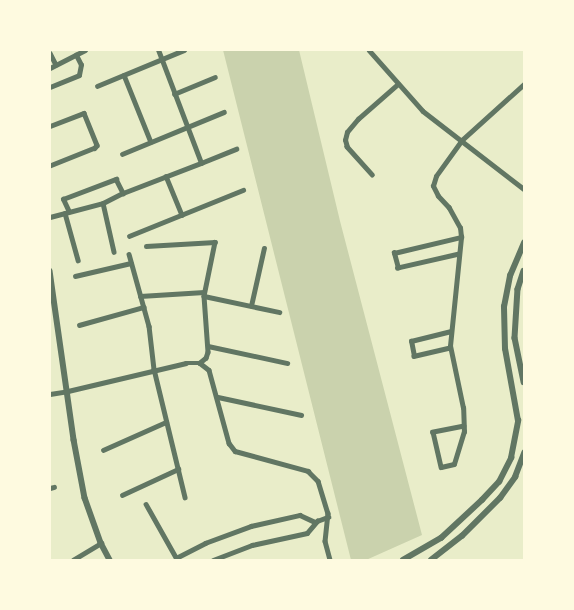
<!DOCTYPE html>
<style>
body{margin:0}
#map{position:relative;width:574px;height:610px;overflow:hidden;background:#e9edc9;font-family:"Public Sans",sans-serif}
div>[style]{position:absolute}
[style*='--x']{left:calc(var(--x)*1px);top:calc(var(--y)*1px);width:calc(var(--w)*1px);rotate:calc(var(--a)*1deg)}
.green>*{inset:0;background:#cad2ad}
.minor>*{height:4.5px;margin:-2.25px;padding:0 2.25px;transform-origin:2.25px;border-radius:2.25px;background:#617663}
.tertiary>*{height:5.5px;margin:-2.75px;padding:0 2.75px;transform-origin:2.75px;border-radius:2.75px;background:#617663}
span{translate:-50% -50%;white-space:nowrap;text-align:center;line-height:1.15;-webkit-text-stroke:5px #fefae0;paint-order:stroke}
.frame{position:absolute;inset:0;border:51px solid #fefae0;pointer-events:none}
</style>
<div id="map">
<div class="green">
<div style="clip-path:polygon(223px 50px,299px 50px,340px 221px,422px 535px,366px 560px,351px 560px)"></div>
</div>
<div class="minor">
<div style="--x:369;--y:50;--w:81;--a:48.5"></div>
<div style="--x:423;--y:111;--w:128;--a:37.7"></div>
<div style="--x:50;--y:53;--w:13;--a:63"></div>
<div style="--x:50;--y:68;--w:39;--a:-27"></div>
<div style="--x:124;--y:75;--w:72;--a:68.1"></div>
<div style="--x:97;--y:86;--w:94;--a:-22.5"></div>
<div style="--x:50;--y:87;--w:31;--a:-22"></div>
<div style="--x:79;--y:75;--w:10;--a:-79"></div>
<div style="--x:81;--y:65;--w:11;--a:-117"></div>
<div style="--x:174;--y:94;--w:44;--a:-22.5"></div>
<div style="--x:50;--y:126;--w:36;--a:-21"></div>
<div style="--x:84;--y:113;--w:35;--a:68"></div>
<div style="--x:97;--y:145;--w:4;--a:124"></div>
<div style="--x:95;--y:148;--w:48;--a:158.2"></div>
<div style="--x:122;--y:154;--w:110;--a:-22.4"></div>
<div style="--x:201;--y:163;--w:38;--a:-22"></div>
<div style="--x:372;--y:175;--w:38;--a:-132"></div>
<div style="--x:347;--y:147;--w:7;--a:-106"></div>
<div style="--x:345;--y:140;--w:8;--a:-76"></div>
<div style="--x:347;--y:132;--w:17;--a:-50"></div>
<div style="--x:358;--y:119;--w:53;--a:-41.2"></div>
<div style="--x:166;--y:176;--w:42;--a:67.7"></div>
<div style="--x:103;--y:203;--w:50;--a:77.3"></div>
<div style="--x:69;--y:212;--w:14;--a:-115"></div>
<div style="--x:63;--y:199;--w:57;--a:-20.7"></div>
<div style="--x:116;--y:179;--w:16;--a:63"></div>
<div style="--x:65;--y:213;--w:49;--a:74.5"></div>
<div style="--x:50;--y:217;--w:55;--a:-14.8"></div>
<div style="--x:103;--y:203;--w:22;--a:-27"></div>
<div style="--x:123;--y:193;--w:84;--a:-21"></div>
<div style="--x:201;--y:163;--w:121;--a:-110.8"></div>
<div style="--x:129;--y:236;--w:123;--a:-22"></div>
<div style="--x:146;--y:246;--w:69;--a:-3.3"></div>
<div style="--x:215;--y:242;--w:55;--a:101.5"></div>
<div style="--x:204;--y:296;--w:56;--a:85.9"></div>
<div style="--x:208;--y:352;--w:6;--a:108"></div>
<div style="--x:206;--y:358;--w:8;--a:140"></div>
<div style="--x:129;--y:254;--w:75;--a:74.5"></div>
<div style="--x:149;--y:326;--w:43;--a:83.4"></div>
<div style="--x:154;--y:369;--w:132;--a:76.4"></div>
<div style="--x:459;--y:254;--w:63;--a:167.1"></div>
<div style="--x:398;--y:268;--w:16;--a:-105"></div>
<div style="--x:394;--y:253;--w:69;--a:-13.4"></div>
<div style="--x:75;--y:276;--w:57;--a:-13.1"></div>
<div style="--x:140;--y:296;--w:64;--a:-3.6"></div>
<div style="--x:204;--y:296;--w:77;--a:12"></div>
<div style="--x:251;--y:306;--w:59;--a:-77.4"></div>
<div style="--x:79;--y:325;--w:67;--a:-15.5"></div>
<div style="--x:208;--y:346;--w:81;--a:12.1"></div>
<div style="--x:450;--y:348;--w:37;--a:167"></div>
<div style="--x:414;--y:356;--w:15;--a:-101"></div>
<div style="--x:411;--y:341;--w:41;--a:-14"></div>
<div style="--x:50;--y:394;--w:18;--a:-9"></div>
<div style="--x:68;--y:391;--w:121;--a:-13.3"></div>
<div style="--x:186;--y:363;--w:14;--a:0"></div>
<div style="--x:200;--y:363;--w:11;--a:38"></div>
<div style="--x:209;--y:370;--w:76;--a:74.7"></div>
<div style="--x:229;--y:443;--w:10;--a:53"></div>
<div style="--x:235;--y:451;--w:76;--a:15.3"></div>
<div style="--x:308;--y:471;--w:14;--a:45"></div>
<div style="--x:318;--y:481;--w:34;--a:73"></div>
<div style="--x:328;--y:513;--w:28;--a:96"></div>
<div style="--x:325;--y:541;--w:20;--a:75"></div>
<div style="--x:218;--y:397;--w:85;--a:12.2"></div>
<div style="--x:464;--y:426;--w:32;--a:169"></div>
<div style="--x:433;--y:432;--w:36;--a:77"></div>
<div style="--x:441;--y:467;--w:13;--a:-13"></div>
<div style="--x:454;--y:464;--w:34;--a:-73"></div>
<div style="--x:464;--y:432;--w:24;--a:-92"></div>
<div style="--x:463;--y:408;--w:63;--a:-101.8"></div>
<div style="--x:450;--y:346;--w:110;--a:-84.2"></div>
<div style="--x:461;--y:237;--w:9;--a:-96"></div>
<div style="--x:460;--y:228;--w:23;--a:-119"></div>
<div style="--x:449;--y:208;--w:16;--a:-133"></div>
<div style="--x:438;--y:196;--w:11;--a:-117"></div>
<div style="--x:433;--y:186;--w:10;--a:-73"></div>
<div style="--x:436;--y:176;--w:44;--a:-54.2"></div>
<div style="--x:462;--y:140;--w:84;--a:-42.1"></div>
<div style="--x:103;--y:450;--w:69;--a:-24"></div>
<div style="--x:50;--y:488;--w:4;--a:-14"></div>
<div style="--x:122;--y:495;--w:62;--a:-24.9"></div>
<div style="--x:146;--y:504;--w:63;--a:60.6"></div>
<div style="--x:176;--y:558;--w:33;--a:-27"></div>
<div style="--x:205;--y:543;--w:49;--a:-20.3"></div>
<div style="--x:251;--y:526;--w:50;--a:-12.7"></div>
<div style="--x:300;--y:515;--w:17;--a:25"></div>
<div style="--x:73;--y:560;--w:33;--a:-31"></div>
<div style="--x:213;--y:560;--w:42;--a:-21"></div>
<div style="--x:252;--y:545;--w:56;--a:-12.3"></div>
<div style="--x:307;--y:533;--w:16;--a:-50"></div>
<div style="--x:317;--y:521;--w:12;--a:-20"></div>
</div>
<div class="tertiary">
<div style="--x:50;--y:271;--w:171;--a:81.9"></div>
<div style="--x:74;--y:440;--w:59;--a:79.3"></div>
<div style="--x:85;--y:498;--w:48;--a:70.4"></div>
<div style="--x:101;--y:543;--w:19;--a:62"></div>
<div style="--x:524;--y:271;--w:19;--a:108"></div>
<div style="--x:518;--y:289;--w:49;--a:93.5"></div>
<div style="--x:515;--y:338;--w:45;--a:78.4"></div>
<div style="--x:403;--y:560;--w:44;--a:-30.1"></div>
<div style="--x:441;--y:538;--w:56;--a:-42.8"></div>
<div style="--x:482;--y:500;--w:25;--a:-47"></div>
<div style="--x:499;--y:482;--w:27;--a:-63"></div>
<div style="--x:511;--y:458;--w:38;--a:-79"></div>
<div style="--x:518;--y:421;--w:73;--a:-100.2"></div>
<div style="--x:505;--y:349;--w:42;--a:-91.4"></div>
<div style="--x:504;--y:307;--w:32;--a:-79"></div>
<div style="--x:510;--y:276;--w:36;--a:-67"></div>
<div style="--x:431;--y:560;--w:39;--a:-38"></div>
<div style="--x:462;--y:536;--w:54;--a:-45"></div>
<div style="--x:500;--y:498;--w:26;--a:-54"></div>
<div style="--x:515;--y:477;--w:26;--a:-69"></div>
</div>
<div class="frame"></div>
</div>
